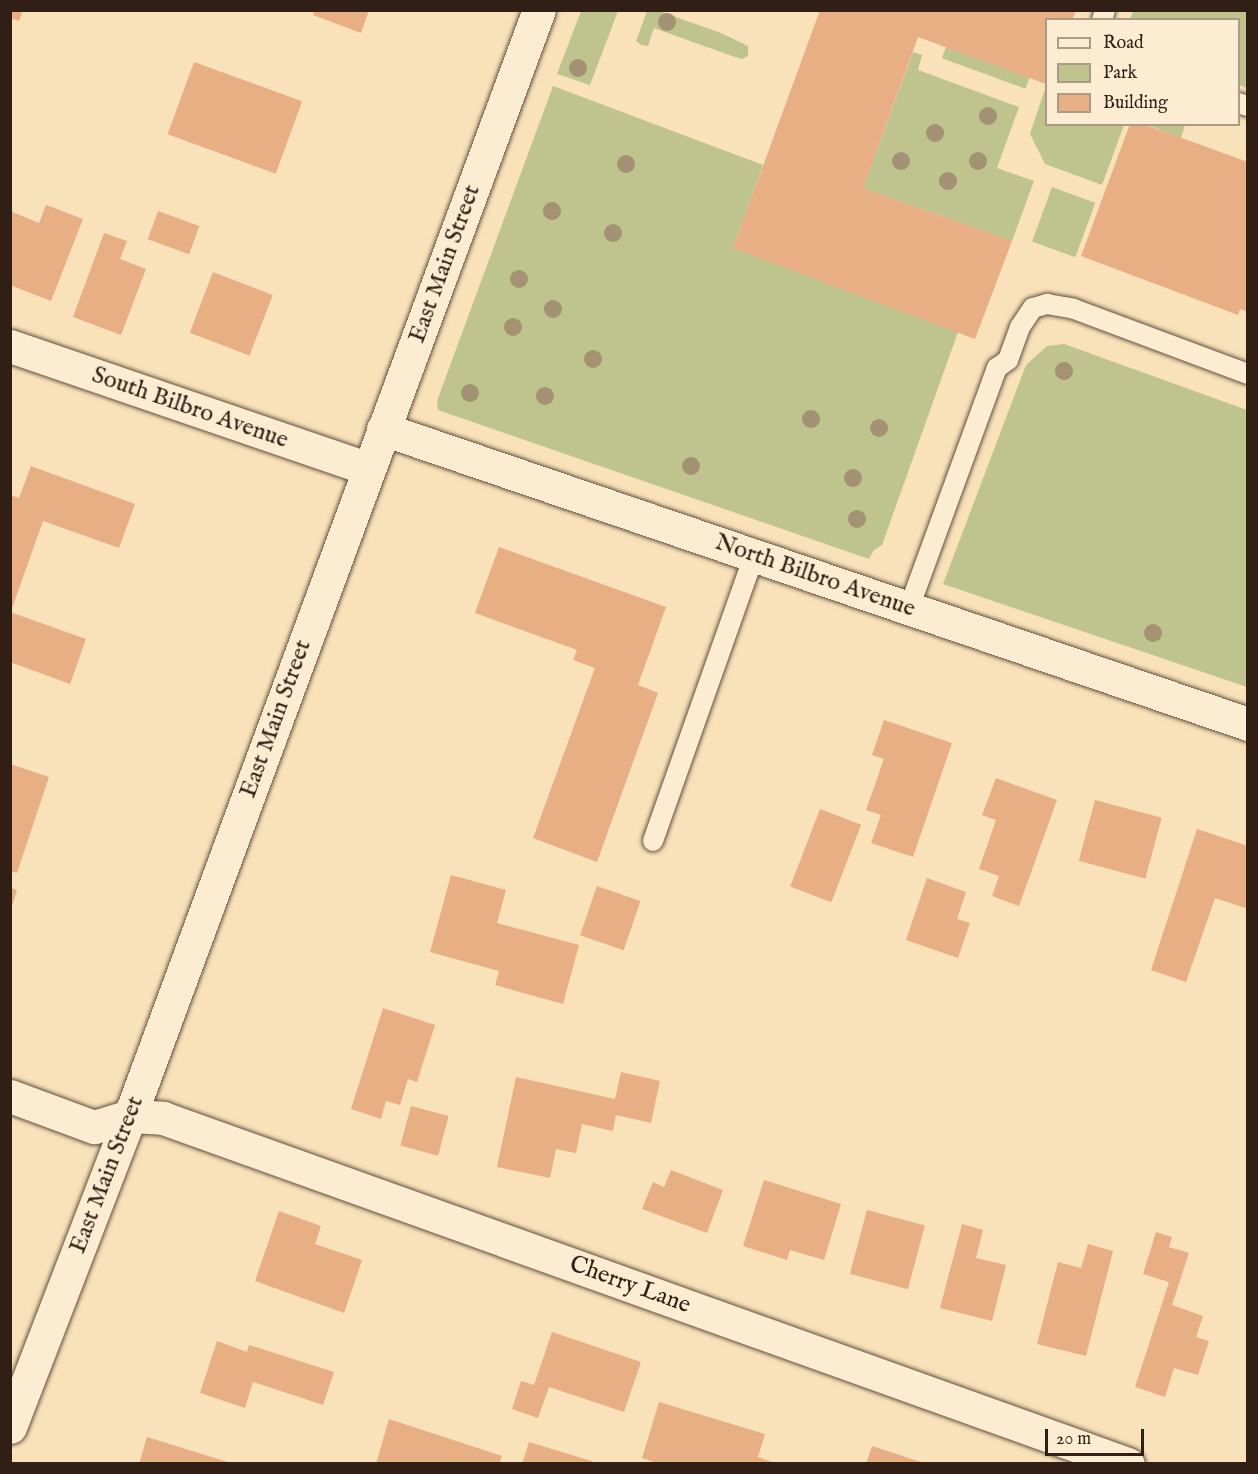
<!DOCTYPE html>
<style>
body{margin:0}
#map{position:relative;width:1258px;height:1474px;overflow:hidden;background:#f9e2b9;font-family:"IM FELL English",serif}
div>[style]{position:absolute}
[style*='--x']{left:calc(var(--x)*1px);top:calc(var(--y)*1px);width:calc(var(--w)*1px);rotate:calc(var(--a)*1deg)}
.green>*{inset:0;background:#bfc38e;transform-origin:0 0}
.building>*{inset:0;background:#e8ae84;transform-origin:0 0}
.roads{filter:drop-shadow(0 0 2px #634f3e) drop-shadow(0 0 2px #634f3e)}
.service>*{height:20px;margin:-10px;padding:0 10px;transform-origin:10px;border-radius:10px;background:#fbecd2}
.minor>*{height:33px;margin:-16.5px;padding:0 16.5px;transform-origin:16.5px;border-radius:16.5px;background:#fbecd2}
.tertiary>*{height:33px;margin:-16.5px;padding:0 16.5px;transform-origin:16.5px;border-radius:16.5px;background:#fbecd2}
.trees>*{width:18px;height:18px;margin:-9px;border-radius:50%;background:#a39273}
span{translate:-50% -50%;white-space:nowrap;text-align:center;line-height:1.15;-webkit-text-stroke:5px #fbecd2;paint-order:stroke}
.street-label{font-size:24px;color:#311e15}
.frame{position:absolute;inset:0;border:12px solid #311e15;pointer-events:none}
.legend{position:absolute;left:1045px;top:18px;width:195px;height:108px;box-sizing:border-box;background:#fbecd2;border:2px solid #aa9a86;margin:0;padding:8px 10px;list-style:none;font-size:18px;color:#311e15}
.legend li{display:flex;align-items:center;gap:12px;height:30px}
.legend b{width:30px;border:2px solid #aa9a86}
.scale{position:absolute;left:1045px;top:1429px;width:99px;height:27px;box-sizing:border-box;border:3px solid #311e15;border-top:0;padding-left:8px;font-size:18px;line-height:21px;white-space:nowrap;color:#311e15;-webkit-text-stroke:4px #fbecd2;paint-order:stroke}
</style>
<div id="map">
<div class="green">
<div style="clip-path:polygon(581px 11px,618px 11px,590px 85px,557px 74px)"></div>
<div style="clip-path:polygon(647px 11px,659px 11px,721px 33px,748px 46px,748px 56px,742px 59px,732px 56px,654px 28px,648px 46px,641px 45px,636px 41px)"></div>
<div style="clip-path:polygon(1133px 11px,1247px 11px,1247px 88px,1239px 85px,1238px 20px,1130px 19px)"></div>
<div style="left:946px;top:47px;width:89px;height:12px;rotate:20deg"></div>
<div style="clip-path:polygon(913px 52px,922px 55px,918px 70px,1019px 107px,997px 168px,1034px 181px,1012px 241px,863px 188px)"></div>
<div style="clip-path:polygon(553px 86px,763px 165px,733px 248px,958px 332px,882px 545px,874px 550px,869px 559px,438px 410px,437px 401px)"></div>
<div style="clip-path:polygon(1046px 86px,1046px 124px,1124px 125px,1102px 185px,1045px 164px,1030px 134px)"></div>
<div style="clip-path:polygon(1148px 125px,1185px 125px,1181px 138px)"></div>
<div style="left:1052px;top:187px;width:46px;height:58px;rotate:20deg"></div>
<div style="clip-path:polygon(1064px 344px,1247px 410px,1247px 687px,943px 584px,1026px 365px,1047px 346px)"></div>
</div>
<div class="building">
<div style="clip-path:polygon(10px 10px,23px 10px,19px 21px,10px 18px)"></div>
<div style="clip-path:polygon(315px 10px,369px 10px,361px 33px,313px 15px)"></div>
<div style="clip-path:polygon(820px 10px,1076px 10px,1072px 20px,1046px 20px,1046px 84px,918px 37px,863px 188px,1012px 241px,975px 339px,733px 248px)"></div>
<div style="left:194px;top:62px;width:115px;height:77px;rotate:20deg"></div>
<div style="clip-path:polygon(1130px 124px,1143px 124px,1248px 162px,1248px 312px,1240px 309px,1238px 315px,1081px 256px)"></div>
<div style="clip-path:polygon(46px 205px,83px 219px,51px 301px,10px 285px,10px 211px,39px 223px)"></div>
<div style="left:158px;top:211px;width:44px;height:30px;rotate:20deg"></div>
<div style="clip-path:polygon(104px 233px,127px 241px,120px 259px,146px 269px,121px 335px,73px 317px)"></div>
<div style="left:213px;top:272px;width:64px;height:65px;rotate:21deg"></div>
<div style="clip-path:polygon(31px 466px,135px 504px,119px 548px,43px 521px,11px 611px,10px 495px,19px 498px)"></div>
<div style="clip-path:polygon(499px 547px,666px 607px,638px 685px,658px 693px,597px 862px,533px 838px,595px 668px,573px 660px,577px 650px,475px 613px)"></div>
<div style="clip-path:polygon(10px 612px,86px 639px,70px 684px,10px 662px)"></div>
<div style="clip-path:polygon(884px 720px,952px 743px,913px 857px,871px 843px,881px 815px,866px 810px,884px 759px,872px 755px)"></div>
<div style="clip-path:polygon(10px 764px,49px 777px,17px 873px,10px 871px)"></div>
<div style="clip-path:polygon(996px 778px,1057px 800px,1019px 906px,992px 896px,999px 876px,979px 869px,996px 820px,982px 815px)"></div>
<div style="left:1095px;top:800px;width:69px;height:63px;rotate:15deg"></div>
<div style="left:820px;top:809px;width:44px;height:83px;rotate:21deg"></div>
<div style="clip-path:polygon(1197px 829px,1248px 846px,1248px 909px,1215px 898px,1186px 982px,1151px 970px)"></div>
<div style="clip-path:polygon(451px 875px,506px 890px,497px 923px,579px 945px,563px 1004px,495px 985px,499px 971px,430px 952px)"></div>
<div style="clip-path:polygon(927px 878px,966px 892px,957px 919px,970px 923px,958px 958px,906px 940px)"></div>
<div style="left:597px;top:886px;width:46px;height:52px;rotate:19deg"></div>
<div style="clip-path:polygon(10px 888px,17px 890px,11px 909px,10px 909px)"></div>
<div style="clip-path:polygon(383px 1008px,435px 1025px,417px 1082px,408px 1079px,400px 1105px,386px 1101px,381px 1119px,351px 1109px)"></div>
<div style="clip-path:polygon(621px 1072px,660px 1081px,651px 1123px,616px 1115px,613px 1131px,582px 1124px,576px 1153px,556px 1149px,550px 1178px,497px 1167px,516px 1077px,615px 1099px)"></div>
<div style="left:411px;top:1106px;width:39px;height:41px;rotate:15deg"></div>
<div style="clip-path:polygon(671px 1170px,723px 1190px,707px 1233px,642px 1209px,653px 1182px,664px 1187px)"></div>
<div style="clip-path:polygon(764px 1180px,841px 1204px,824px 1260px,790px 1250px,787px 1260px,743px 1246px)"></div>
<div style="left:867px;top:1210px;width:60px;height:66px;rotate:15deg"></div>
<div style="clip-path:polygon(279px 1211px,321px 1226px,315px 1244px,362px 1260px,344px 1313px,255px 1281px)"></div>
<div style="clip-path:polygon(962px 1224px,983px 1230px,976px 1258px,1006px 1265px,992px 1321px,940px 1308px)"></div>
<div style="clip-path:polygon(1156px 1232px,1172px 1237px,1169px 1247px,1189px 1253px,1172px 1305px,1203px 1316px,1196px 1337px,1209px 1341px,1198px 1375px,1174px 1368px,1165px 1397px,1135px 1387px,1169px 1282px,1143px 1274px)"></div>
<div style="clip-path:polygon(1088px 1244px,1113px 1251px,1086px 1356px,1037px 1344px,1058px 1262px,1081px 1268px)"></div>
<div style="clip-path:polygon(552px 1332px,641px 1362px,624px 1412px,549px 1387px,538px 1418px,512px 1409px,521px 1381px,534px 1385px)"></div>
<div style="clip-path:polygon(217px 1341px,247px 1352px,249px 1345px,334px 1372px,323px 1405px,253px 1382px,245px 1408px,200px 1393px)"></div>
<div style="clip-path:polygon(659px 1402px,765px 1434px,758px 1457px,778px 1464px,660px 1464px,642px 1458px)"></div>
<div style="clip-path:polygon(389px 1419px,502px 1456px,499px 1464px,376px 1464px)"></div>
<div style="clip-path:polygon(147px 1437px,231px 1463px,231px 1464px,139px 1464px)"></div>
<div style="clip-path:polygon(529px 1442px,598px 1463px,598px 1464px,522px 1464px)"></div>
<div style="clip-path:polygon(872px 1446px,924px 1463px,924px 1464px,866px 1464px)"></div>
</div>
<div class="roads">
<div class="service">
<div style="--x:1102;--y:20;--w:10;--a:-73"></div>
<div style="--x:1238;--y:103;--w:10;--a:17"></div>
<div style="--x:909;--y:608;--w:256;--a:-69.9"></div>
<div style="--x:997;--y:368;--w:14;--a:-36"></div>
<div style="--x:1008;--y:360;--w:35;--a:-70"></div>
<div style="--x:1020;--y:327;--w:23;--a:-56"></div>
<div style="--x:1033;--y:308;--w:15;--a:-16"></div>
<div style="--x:1047;--y:304;--w:27;--a:10"></div>
<div style="--x:1074;--y:309;--w:186;--a:20.5"></div>
<div style="--x:653;--y:841;--w:302;--a:-70.5"></div>
</div>
<div class="minor">
<div style="--x:10;--y:346;--w:379;--a:18.9"></div>
<div style="--x:383;--y:429;--w:914;--a:18.83"></div>
<div style="--x:10;--y:1096;--w:90;--a:20.3"></div>
<div style="--x:94;--y:1127;--w:38;--a:-17"></div>
<div style="--x:130;--y:1116;--w:33;--a:3"></div>
<div style="--x:163;--y:1118;--w:1025;--a:19.73"></div>
</div>
<div class="tertiary">
<div style="--x:10;--y:1427;--w:333;--a:-68.9"></div>
<div style="--x:130;--y:1116;--w:1179;--a:-69.71"></div>
</div>
</div>
<div class="trees">
<div style="left:667px;top:22px"></div>
<div style="left:578px;top:68px"></div>
<div style="left:988px;top:116px"></div>
<div style="left:935px;top:133px"></div>
<div style="left:901px;top:161px"></div>
<div style="left:978px;top:161px"></div>
<div style="left:626px;top:164px"></div>
<div style="left:948px;top:181px"></div>
<div style="left:552px;top:211px"></div>
<div style="left:613px;top:233px"></div>
<div style="left:519px;top:279px"></div>
<div style="left:553px;top:309px"></div>
<div style="left:513px;top:327px"></div>
<div style="left:593px;top:359px"></div>
<div style="left:1064px;top:371px"></div>
<div style="left:470px;top:393px"></div>
<div style="left:545px;top:396px"></div>
<div style="left:811px;top:419px"></div>
<div style="left:879px;top:428px"></div>
<div style="left:691px;top:466px"></div>
<div style="left:853px;top:478px"></div>
<div style="left:857px;top:519px"></div>
<div style="left:1153px;top:633px"></div>
</div>
<div class="street-label">
<span style="left:445px;top:264px;rotate:-70deg">East Main Street</span>
<span style="left:190px;top:408px;rotate:19deg">South Bilbro Avenue</span>
<span style="left:815px;top:576px;rotate:19deg">North Bilbro Avenue</span>
<span style="left:276px;top:719px;rotate:-70deg">East Main Street</span>
<span style="left:107px;top:1175px;rotate:-69deg">East Main Street</span>
<span style="left:630px;top:1285px;rotate:20deg">Cherry Lane</span>
</div>
<div class="frame"></div>
<ul class="legend">
<li><b style="height:8px;background:#fbecd2"></b>Road</li>
<li><b style="height:16px;background:#bfc38e"></b>Park</li>
<li><b style="height:16px;background:#e8ae84"></b>Building</li>
</ul>
<div class="scale">20 m</div>
</div>
